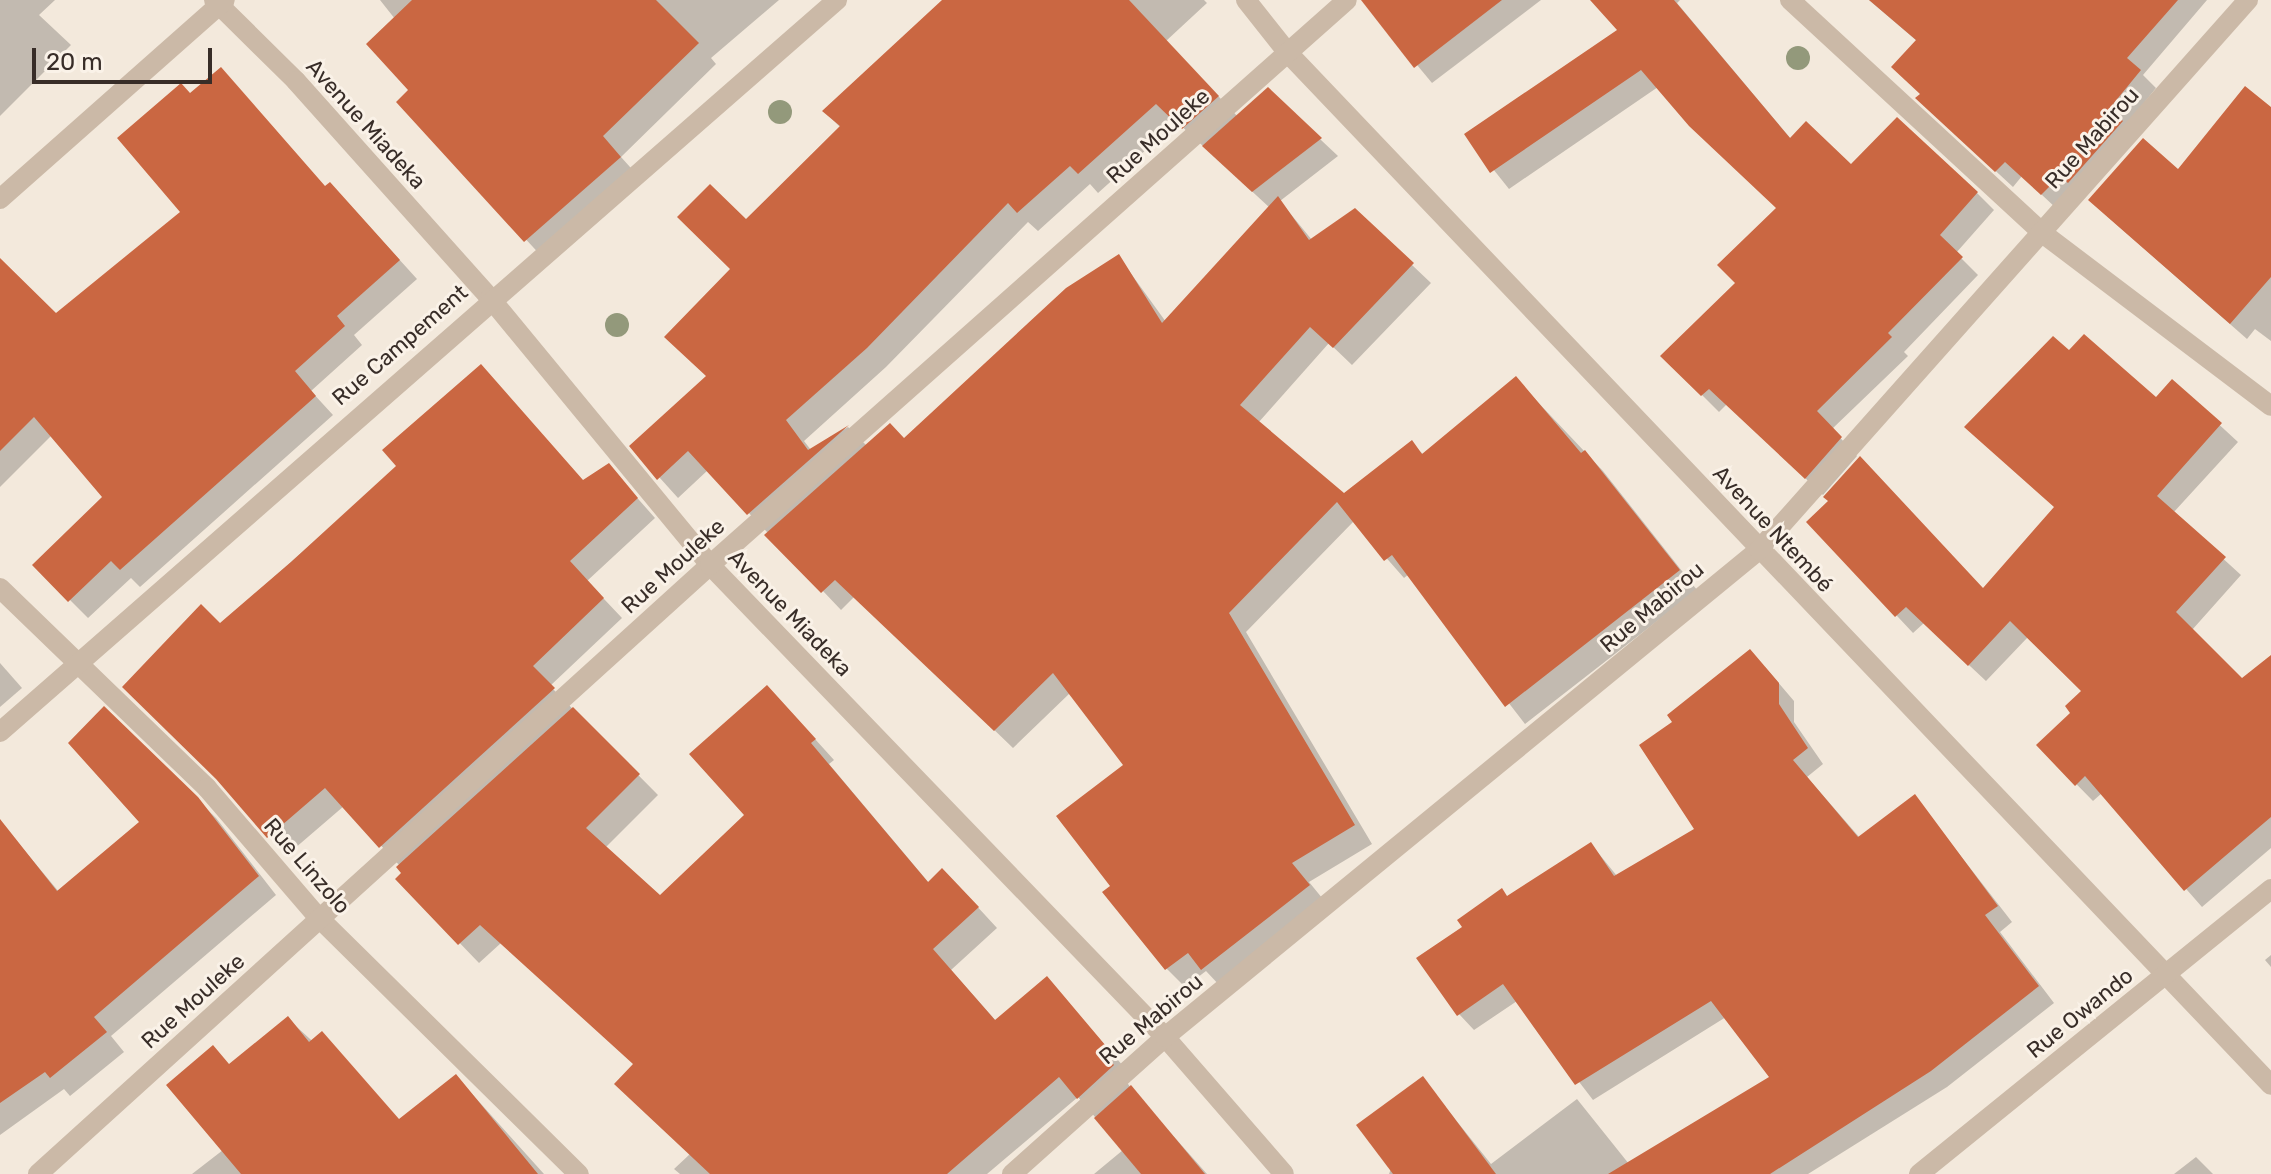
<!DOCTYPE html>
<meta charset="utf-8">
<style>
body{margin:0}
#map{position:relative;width:2271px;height:1174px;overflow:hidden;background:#f3e9dc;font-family:Rubik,sans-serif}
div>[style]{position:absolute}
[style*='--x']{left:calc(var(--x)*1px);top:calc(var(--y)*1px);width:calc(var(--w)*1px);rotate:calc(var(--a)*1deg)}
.shadow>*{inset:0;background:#0003}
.building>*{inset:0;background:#ca6742}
.minor>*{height:20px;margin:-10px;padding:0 10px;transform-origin:10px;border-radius:10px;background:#cbb9a7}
.trees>*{width:24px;height:24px;margin:-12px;border-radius:50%;background:#93997b}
span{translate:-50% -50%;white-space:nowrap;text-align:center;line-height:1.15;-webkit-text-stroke:6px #faf2e8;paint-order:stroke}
.street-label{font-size:22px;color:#382d28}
.scale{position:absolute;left:32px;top:48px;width:180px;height:36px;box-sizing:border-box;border:4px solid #382d28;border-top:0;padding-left:10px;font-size:24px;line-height:28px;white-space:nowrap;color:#382d28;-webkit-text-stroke:6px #faf2e8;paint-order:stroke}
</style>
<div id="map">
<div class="shadow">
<div style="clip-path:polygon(0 0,55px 0,39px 15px,71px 45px,0 116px)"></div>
<div style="clip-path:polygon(380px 0,779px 0,711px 58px,716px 64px,621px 157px,639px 177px,545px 260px,399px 102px,411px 90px,395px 19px)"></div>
<div style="clip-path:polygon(evenodd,945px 0,1204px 0,1207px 3px,1166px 41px,1238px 117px,1268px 90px,1338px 156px,1280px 201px,1312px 240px,1355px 211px,1431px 283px,1352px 365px,1329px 343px,1258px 423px,1344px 496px,1411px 443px,1424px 455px,1516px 379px,1603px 471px,1697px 590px,1525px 724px,1409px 574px,1404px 578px,1354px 521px,1246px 632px,1372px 844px,1309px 882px,1327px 904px,1221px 987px,1206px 971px,1185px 987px,1167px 969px,1113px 886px,1126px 765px,1070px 693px,1013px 748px,855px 596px,841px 610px,708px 470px,678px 498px,631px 446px,708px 377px,746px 222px,841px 128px,824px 111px,945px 0,1177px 122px,1270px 208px,1166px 322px,1119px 257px,905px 441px,867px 446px,848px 427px,811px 450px,804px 441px,886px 367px,1028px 222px,1038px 231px,1090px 184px,1098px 193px,1177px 122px)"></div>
<div style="clip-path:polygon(1363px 0,1541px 0,1432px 83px)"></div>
<div style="clip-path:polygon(1592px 0,1680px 0,1677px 3px,1791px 139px,1851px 166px,1977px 193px,1994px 210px,1956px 253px,1978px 275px,1904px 352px,1908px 356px,1832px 429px,1857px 456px,1823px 495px,1727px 404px,1719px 412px,1663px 356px,1737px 283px,1778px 208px,1658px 87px,1509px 189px,1466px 135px,1620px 30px)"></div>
<div style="clip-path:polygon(1869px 0,2207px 0,2143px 75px,2156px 88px,2058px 210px,2022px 176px,2013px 187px,1934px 114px,1922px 94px,1917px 41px)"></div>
<div style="clip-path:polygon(191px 96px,348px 203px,417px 279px,354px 335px,362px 345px,311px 391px,333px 415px,140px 587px,131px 578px,88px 618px,35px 565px,104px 497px,52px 435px,0 487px,0 263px,56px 316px,183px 212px)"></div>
<div style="clip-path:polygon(2271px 109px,2271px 341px,2255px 329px,2247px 339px,2107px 216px)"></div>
<div style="clip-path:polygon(2069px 353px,2156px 400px,2173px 382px,2238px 442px,2173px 513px,2241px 575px,2192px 630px,2242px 681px,2271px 658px,2271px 848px,2202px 907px,2102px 793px,2093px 801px,2038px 745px,2073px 713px,2084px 691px,2028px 637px,1986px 681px,1924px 623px,1913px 633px,1809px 522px,1984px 591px,2056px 508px)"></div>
<div style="clip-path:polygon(481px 367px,584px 482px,609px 466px,655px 518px,587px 581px,622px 618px,550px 686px,658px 795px,605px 848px,660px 897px,747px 815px,786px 707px,834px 760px,829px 764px,929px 883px,962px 890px,997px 928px,951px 970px,997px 1022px,1047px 979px,1124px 1067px,1119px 1070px,1130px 1087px,1207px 1174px,1094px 1174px,1123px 1150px,1078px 1097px,987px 1174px,680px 1174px,674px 1169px,690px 1154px,635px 1065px,501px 943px,479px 963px,398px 879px,404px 873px,400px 866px,344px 806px,287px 855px,269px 836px,220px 625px,399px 466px)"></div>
<div style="clip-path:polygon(0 663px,22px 688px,0 707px)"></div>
<div style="clip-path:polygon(1765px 667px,1794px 701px,1794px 722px,1823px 764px,1807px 777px,1860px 838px,1915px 797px,2012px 922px,2000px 932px,2054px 1003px,1947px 1087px,1808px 1174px,1389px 1174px,1423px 1079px,1491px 1164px,1577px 1099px,1629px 1164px,1772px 1078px,1726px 1017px,1593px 1100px,1517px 1001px,1474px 1030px,1459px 1014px,1508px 898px,1591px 844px,1617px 876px,1697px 829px)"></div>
<div style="clip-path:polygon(104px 709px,216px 818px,276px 895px,111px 1036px,124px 1052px,70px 1096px,64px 1089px,0 1135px,0 821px,59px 892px,141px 822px)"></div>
<div style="clip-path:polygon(2271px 955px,2271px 967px,2265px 960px)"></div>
<div style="clip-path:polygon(287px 1018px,400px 1121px,456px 1076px,544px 1174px,192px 1174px,223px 1150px,230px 1066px)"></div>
<div style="clip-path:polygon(2196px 1157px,2213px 1174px,2174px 1174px)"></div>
</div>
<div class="building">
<div style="clip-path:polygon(412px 0,656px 0,699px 43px,603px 136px,621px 157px,524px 242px,396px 102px,408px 90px,366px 44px)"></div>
<div style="clip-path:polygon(942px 0,1129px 0,1219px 96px,1182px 129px,1156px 104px,1078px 174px,1070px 166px,1017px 213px,1008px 203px,867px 348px,786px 420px,808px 450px,849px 425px,747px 515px,688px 451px,657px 480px,629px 446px,706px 376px,664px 337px,730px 269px,677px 217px,710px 184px,746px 219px,840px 126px,822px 111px)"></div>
<div style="clip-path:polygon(1361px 0,1502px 0,1414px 68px)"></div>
<div style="clip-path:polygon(1590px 0,1674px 0,1790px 138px,1806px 121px,1851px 164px,1897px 117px,1978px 192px,1940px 235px,1963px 257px,1888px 333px,1892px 337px,1817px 411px,1842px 437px,1805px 479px,1709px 389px,1701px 396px,1660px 356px,1735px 283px,1717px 265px,1776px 208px,1689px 126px,1641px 70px,1490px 173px,1464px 134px,1617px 30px)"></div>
<div style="clip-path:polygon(1869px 0,2178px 0,2127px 58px,2141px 70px,2109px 109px,2123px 121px,2068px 183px,2060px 176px,2041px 195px,2005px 162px,1995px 172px,1915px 98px,1920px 94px,1891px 67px,1916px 40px)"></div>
<div style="clip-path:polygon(221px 67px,325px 186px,330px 182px,400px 260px,337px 316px,345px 326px,295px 371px,316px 396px,120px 570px,111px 561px,68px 602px,32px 565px,102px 497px,34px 417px,0 451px,0 258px,56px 313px,180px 212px,117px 138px,181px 83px,190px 93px)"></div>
<div style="clip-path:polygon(2245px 86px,2271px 107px,2271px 277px,2230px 324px,2088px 200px,2143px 138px,2178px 169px)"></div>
<div style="clip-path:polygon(1268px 87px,1322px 138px,1252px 192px,1202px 146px)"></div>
<div style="clip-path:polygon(1278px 196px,1309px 240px,1355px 208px,1414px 263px,1333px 348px,1310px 327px,1240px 405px,1344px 493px,1412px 440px,1422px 454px,1516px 376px,1581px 453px,1585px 450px,1680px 570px,1505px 707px,1392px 555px,1384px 561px,1337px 502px,1229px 613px,1355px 825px,1292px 863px,1310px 885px,1201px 970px,1188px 953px,1165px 970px,1102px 892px,1110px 886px,1056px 816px,1123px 765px,1053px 673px,994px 731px,835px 580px,821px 593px,764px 535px,890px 423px,904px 438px,1066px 288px,1119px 254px,1162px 323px)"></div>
<div style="clip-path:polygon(2084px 334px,2156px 397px,2172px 379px,2222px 423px,2157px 496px,2226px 557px,2176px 612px,2242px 678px,2271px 655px,2271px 817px,2184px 891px,2085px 776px,2075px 786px,2036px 745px,2070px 713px,2065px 706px,2081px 691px,2010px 621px,1968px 666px,1906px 607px,1895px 617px,1806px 522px,1828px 501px,1823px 497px,1860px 456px,1983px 588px,2054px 507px,1964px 427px,2053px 336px,2069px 350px)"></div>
<div style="clip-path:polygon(481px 364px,583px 480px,609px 463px,638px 498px,570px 561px,604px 598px,533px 666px,555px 688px,379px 848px,325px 788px,267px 838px,216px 779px,122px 687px,201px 604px,220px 623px,291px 562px,396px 466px,382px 450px)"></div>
<div style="clip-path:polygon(1750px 649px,1779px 683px,1779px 704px,1808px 748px,1793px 760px,1858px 837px,1915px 794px,1998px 906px,1985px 915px,2039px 986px,1931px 1071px,1770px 1174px,1608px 1174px,1769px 1077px,1711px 1001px,1575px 1085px,1503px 984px,1457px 1016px,1416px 958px,1462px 927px,1457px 920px,1502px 888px,1507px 896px,1591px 842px,1614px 876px,1694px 829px,1639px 745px,1672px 722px,1667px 715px)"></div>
<div style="clip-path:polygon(767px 685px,816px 739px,811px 743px,928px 882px,942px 868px,979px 907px,933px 949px,995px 1020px,1047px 976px,1106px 1046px,1101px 1050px,1114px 1065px,1077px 1099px,1059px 1077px,947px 1174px,710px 1174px,614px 1084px,633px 1064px,480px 925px,458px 945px,395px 879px,401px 873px,396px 867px,573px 707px,640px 774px,586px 828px,660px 895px,744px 815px,689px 754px)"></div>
<div style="clip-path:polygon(104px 706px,198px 797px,259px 876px,94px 1017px,107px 1032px,50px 1078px,45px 1072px,0 1103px,0 819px,57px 891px,139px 822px,68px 743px)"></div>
<div style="clip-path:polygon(288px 1016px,309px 1042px,322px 1031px,399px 1119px,456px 1074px,538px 1174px,241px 1174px,166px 1085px,213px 1045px,229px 1064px)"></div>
<div style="clip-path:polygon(1423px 1076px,1496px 1174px,1393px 1174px,1356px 1125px)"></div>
<div style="clip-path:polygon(1131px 1085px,1205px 1174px,1141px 1174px,1094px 1118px)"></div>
</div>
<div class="minor">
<div style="--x:214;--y:0;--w:115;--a:44.6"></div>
<div style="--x:296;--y:81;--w:291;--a:48.2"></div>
<div style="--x:490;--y:298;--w:346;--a:50.5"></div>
<div style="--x:710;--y:565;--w:656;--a:46.05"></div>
<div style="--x:1165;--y:1037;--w:181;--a:49"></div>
<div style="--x:1246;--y:0;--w:68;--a:51.6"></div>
<div style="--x:1288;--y:53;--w:1425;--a:46.39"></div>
<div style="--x:1790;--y:0;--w:342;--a:42.7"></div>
<div style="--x:2041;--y:232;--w:288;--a:37.1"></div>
<div style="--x:0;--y:199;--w:300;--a:-41.5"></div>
<div style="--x:0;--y:588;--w:288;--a:44"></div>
<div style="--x:207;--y:788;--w:172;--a:49.3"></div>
<div style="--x:319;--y:918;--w:365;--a:44.6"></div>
<div style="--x:0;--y:732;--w:1112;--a:-41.17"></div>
<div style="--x:38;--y:1174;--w:907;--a:-42.18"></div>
<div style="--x:710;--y:565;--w:851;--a:-41.57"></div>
<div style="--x:1012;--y:1174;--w:205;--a:-41.8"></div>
<div style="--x:1165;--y:1037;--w:768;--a:-39.35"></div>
<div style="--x:1759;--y:550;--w:736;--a:-48.36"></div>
<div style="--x:1919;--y:1174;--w:453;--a:-39"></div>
</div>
<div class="trees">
<div style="left:1798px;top:58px"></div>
<div style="left:780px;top:112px"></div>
<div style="left:617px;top:325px"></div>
</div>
<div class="street-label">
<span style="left:366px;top:124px;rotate:48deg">Avenue Miadeka</span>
<span style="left:1158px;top:136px;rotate:-42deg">Rue Mouleke</span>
<span style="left:2092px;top:138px;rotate:-48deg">Rue Mabirou</span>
<span style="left:400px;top:345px;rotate:-41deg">Rue Campement</span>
<span style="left:1773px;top:529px;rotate:47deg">Avenue Ntembé</span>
<span style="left:673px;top:566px;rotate:-42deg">Rue Mouleke</span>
<span style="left:1652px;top:607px;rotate:-40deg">Rue Mabirou</span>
<span style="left:790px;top:613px;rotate:46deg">Avenue Miadeka</span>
<span style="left:307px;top:866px;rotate:49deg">Rue Linzolo</span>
<span style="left:193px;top:1001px;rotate:-42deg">Rue Mouleke</span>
<span style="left:2080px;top:1013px;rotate:-39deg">Rue Owando</span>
<span style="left:1151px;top:1019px;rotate:-40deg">Rue Mabirou</span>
</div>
<div class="scale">20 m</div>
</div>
